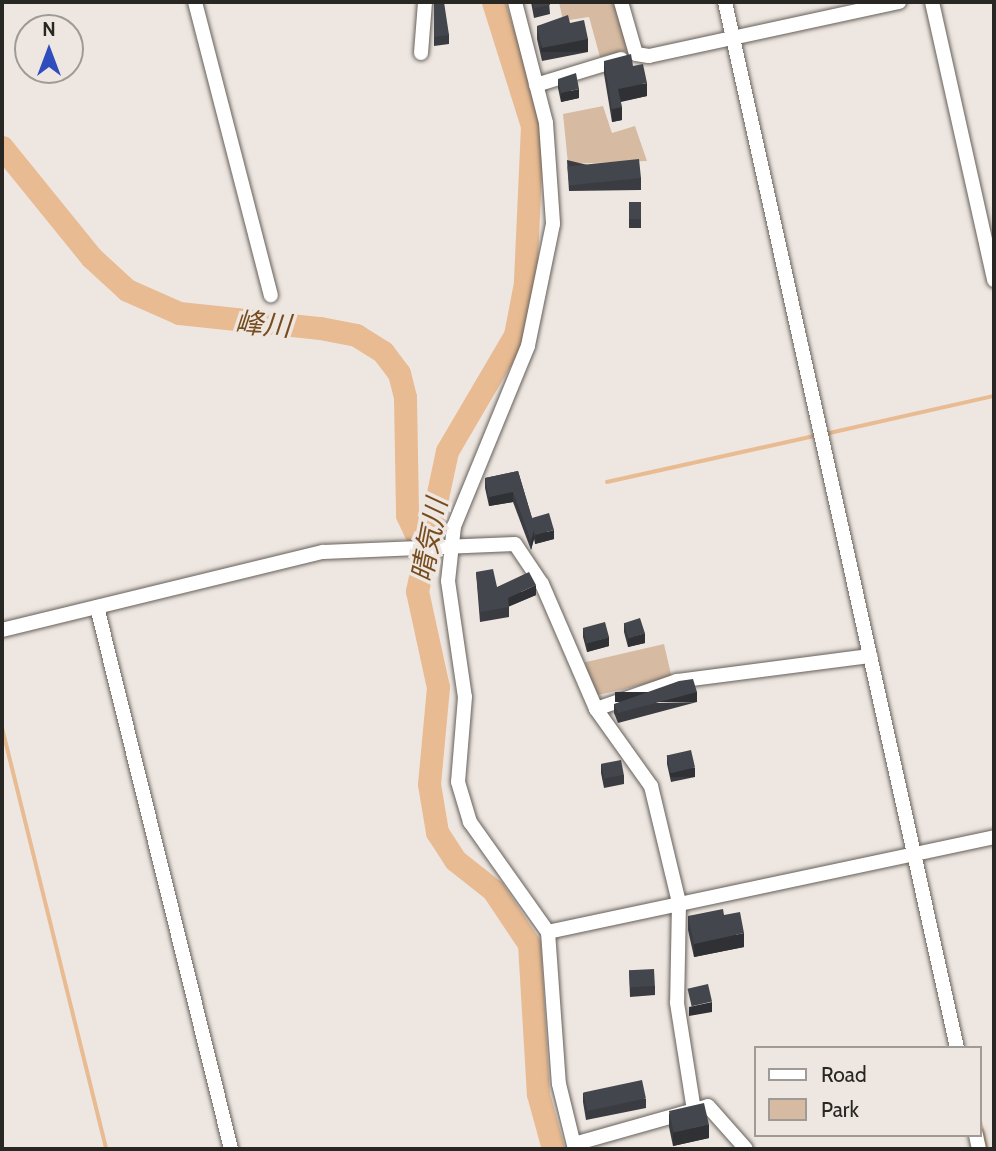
<!DOCTYPE html>
<meta charset="utf-8">
<style>
body{margin:0}
#map{position:relative;width:996px;height:1151px;overflow:hidden;background:#eee7e1;font-family:Cabin,"Noto Sans JP",sans-serif}
div>[style]{position:absolute}
[style*='--x']{left:calc(var(--x)*1px);top:calc(var(--y)*1px);width:calc(var(--w)*1px);rotate:calc(var(--a)*1deg)}
.green>*{inset:0;background:#d6bba2;transform-origin:0 0}
.stream>*{height:3.5px;margin:-1.75px;padding:0 1.75px;transform-origin:1.75px;border-radius:1.75px;background:#e8bb92}
.river>*{height:23px;margin:-11.5px;padding:0 11.5px;transform-origin:11.5px;border-radius:11.5px;background:#e8bb92}
.roads{filter:drop-shadow(0 0 2px #66605b) drop-shadow(0 0 2px #66605b)}
.minor>*{height:14px;margin:-7px;padding:0 7px;transform-origin:7px;border-radius:7px;background:#fff}
.wall>*{inset:0;background:#3a3c41;transform-origin:0 0}
.shaded-wall>*{inset:0;background:#2f3135;transform-origin:0 0}
.building>*{inset:0;background:#43464c;transform-origin:0 0}
span{translate:-50% -50%;white-space:nowrap;text-align:center;line-height:1.15;-webkit-text-stroke:7px #eee7e1;paint-order:stroke}
.water-label{font-size:28px;color:#774c1e;font-style:italic}
.frame{position:absolute;inset:0;border:4px solid #292724;pointer-events:none}
.legend{position:absolute;left:754px;top:1046px;width:228px;height:91px;box-sizing:border-box;background:#eee7e1;border:2px solid #9f9a95;margin:0;padding:9px 12px;list-style:none;font-size:21px;color:#292724}
.legend li{display:flex;align-items:center;gap:14px;height:35px}
.legend b{width:35px;border:2px solid #9f9a95}
.north{position:absolute;left:14px;top:14px;width:70px;height:70px;box-sizing:border-box;background:#eee7e1;border:2px solid #9f9a95;border-radius:50%;rotate:0deg;font-size:19px;font-weight:700;line-height:28px;text-align:center;color:#292724}
.north::after{content:'';display:block;margin:auto;width:24px;height:32px;background:#304dbd;clip-path:polygon(50% 0,100% 100%,50% 72%,0 100%)}
</style>
<div id="map">
<div class="green">
<div style="clip-path:polygon(559px 2px,628px 2px,640px 47px,600px 57px,589px 17px,563px 21px)"></div>
<div style="clip-path:polygon(603px 106px,612px 133px,635px 126px,647px 161px,568px 164px,563px 114px)"></div>
<div style="left:664px;top:644px;width:35px;height:81px;rotate:77deg"></div>
</div>
<div class="stream">
<div style="--x:825;--y:434;--w:173;--a:-12.7"></div>
<div style="--x:607;--y:482;--w:213;--a:-12.5"></div>
<div style="--x:2;--y:726;--w:436;--a:76.1"></div>
<div style="--x:980;--y:1119;--w:31;--a:77"></div>
</div>
<div class="river">
<div style="--x:493;--y:2;--w:130;--a:72.5"></div>
<div style="--x:532;--y:126;--w:157;--a:92.6"></div>
<div style="--x:525;--y:283;--w:53;--a:100.9"></div>
<div style="--x:515;--y:335;--w:134;--a:120.4"></div>
<div style="--x:447;--y:451;--w:143;--a:102.1"></div>
<div style="--x:417;--y:591;--w:98;--a:77.7"></div>
<div style="--x:438;--y:687;--w:97;--a:95.3"></div>
<div style="--x:429;--y:784;--w:49;--a:80.5"></div>
<div style="--x:437;--y:832;--w:33;--a:57"></div>
<div style="--x:455;--y:860;--w:48;--a:38.3"></div>
<div style="--x:493;--y:890;--w:65;--a:56.3"></div>
<div style="--x:529;--y:944;--w:150;--a:86.6"></div>
<div style="--x:538;--y:1094;--w:57;--a:74.7"></div>
<div style="--x:2;--y:147;--w:141;--a:51"></div>
<div style="--x:91;--y:257;--w:49;--a:42.5"></div>
<div style="--x:127;--y:290;--w:57;--a:23.9"></div>
<div style="--x:179;--y:313;--w:142;--a:6.1"></div>
<div style="--x:320;--y:328;--w:37;--a:11"></div>
<div style="--x:356;--y:335;--w:32;--a:32"></div>
<div style="--x:383;--y:352;--w:26;--a:53"></div>
<div style="--x:399;--y:373;--w:25;--a:76"></div>
<div style="--x:405;--y:397;--w:118;--a:89"></div>
<div style="--x:407;--y:515;--w:38;--a:65"></div>
</div>
<div class="roads">
<div class="minor">
<div style="--x:195;--y:2;--w:303;--a:75.5"></div>
<div style="--x:515;--y:2;--w:125;--a:75.6"></div>
<div style="--x:546;--y:123;--w:101;--a:86"></div>
<div style="--x:553;--y:224;--w:125;--a:101.6"></div>
<div style="--x:528;--y:346;--w:195;--a:112.3"></div>
<div style="--x:454;--y:526;--w:55;--a:96.2"></div>
<div style="--x:448;--y:581;--w:117;--a:81.7"></div>
<div style="--x:465;--y:697;--w:85;--a:94.7"></div>
<div style="--x:458;--y:782;--w:42;--a:73.3"></div>
<div style="--x:470;--y:822;--w:135;--a:54.7"></div>
<div style="--x:548;--y:932;--w:152;--a:85.9"></div>
<div style="--x:559;--y:1084;--w:67;--a:76.2"></div>
<div style="--x:621;--y:2;--w:54;--a:73.9"></div>
<div style="--x:636;--y:54;--w:13;--a:9"></div>
<div style="--x:649;--y:56;--w:256;--a:-12.2"></div>
<div style="--x:725;--y:2;--w:1071;--a:77.49"></div>
<div style="--x:932;--y:2;--w:285;--a:77.4"></div>
<div style="--x:421;--y:53;--w:51;--a:-85.5"></div>
<div style="--x:536;--y:85;--w:89;--a:-17"></div>
<div style="--x:97;--y:607;--w:558;--a:76.11"></div>
<div style="--x:2;--y:630;--w:330;--a:-13.7"></div>
<div style="--x:323;--y:552;--w:192;--a:-2.4"></div>
<div style="--x:515;--y:544;--w:48;--a:56"></div>
<div style="--x:542;--y:584;--w:136;--a:66.6"></div>
<div style="--x:596;--y:709;--w:95;--a:54.5"></div>
<div style="--x:651;--y:786;--w:120;--a:76.5"></div>
<div style="--x:679;--y:903;--w:100;--a:91.1"></div>
<div style="--x:677;--y:1003;--w:108;--a:81"></div>
<div style="--x:596;--y:709;--w:86;--a:-19.1"></div>
<div style="--x:677;--y:681;--w:195;--a:-7.4"></div>
<div style="--x:548;--y:932;--w:456;--a:-12"></div>
<div style="--x:976;--y:1135;--w:14;--a:78"></div>
<div style="--x:574;--y:1144;--w:139;--a:-15.8"></div>
<div style="--x:708;--y:1106;--w:57;--a:48.5"></div>
</div>
</div>
<div class="wall">
<div style="clip-path:polygon(531px 2px,549px 2px,550px 14px,534px 18px)"></div>
<div style="clip-path:polygon(434px 4px,449px 35px,449px 44px,434px 46px)"></div>
<div style="clip-path:polygon(570px 23px,588px 52px,542px 61px,537px 39px,537px 26px)"></div>
<div style="clip-path:polygon(604px 61px,633px 66px,647px 96px,621px 102px,622px 120px,612px 122px,604px 74px)"></div>
<div style="clip-path:polygon(558px 79px,579px 98px,561px 102px,558px 88px)"></div>
<div style="clip-path:polygon(567px 160px,641px 178px,641px 190px,569px 191px)"></div>
<div style="left:629px;top:202px;width:12px;height:26px"></div>
<div style="clip-path:polygon(518px 471px,532px 518px,554px 539px,535px 544px,534px 539px,531px 550px,513px 502px,489px 506px,485px 488px,485px 478px)"></div>
<div style="clip-path:polygon(476px 572px,497px 587px,536px 595px,509px 606px,509px 617px,480px 622px)"></div>
<div style="clip-path:polygon(624px 623px,645px 643px,628px 647px,624px 632px)"></div>
<div style="clip-path:polygon(583px 628px,609px 646px,587px 652px,583px 637px)"></div>
<div style="clip-path:polygon(697px 702px,618px 723px,614px 713px,614px 704px)"></div>
<div style="clip-path:polygon(667px 755px,695px 777px,671px 782px,667px 764px)"></div>
<div style="clip-path:polygon(601px 764px,624px 775px,624px 784px,604px 788px,601px 773px)"></div>
<div style="clip-path:polygon(724px 915px,744px 947px,694px 957px,688px 930px,688px 916px)"></div>
<div style="clip-path:polygon(629px 970px,655px 986px,655px 995px,630px 997px)"></div>
<div style="clip-path:polygon(583px 1093px,646px 1099px,646px 1108px,586px 1120px,583px 1102px)"></div>
<div style="clip-path:polygon(669px 1113px,709px 1138px,673px 1146px,669px 1127px)"></div>
</div>
<div class="shaded-wall">
<div style="left:588px;top:39px;width:13px;height:47px;rotate:90deg"></div>
<div style="clip-path:polygon(647px 83px,647px 96px,618px 102px,618px 89px)"></div>
<div style="clip-path:polygon(579px 89px,579px 98px,561px 102px,561px 93px)"></div>
<div style="clip-path:polygon(622px 107px,622px 120px,612px 122px,612px 109px)"></div>
<div style="clip-path:polygon(513px 492px,513px 502px,489px 506px,489px 497px)"></div>
<div style="clip-path:polygon(534px 530px,534px 539px,531px 550px,531px 541px)"></div>
<div style="clip-path:polygon(554px 530px,554px 539px,535px 544px,535px 535px)"></div>
<div style="clip-path:polygon(536px 585px,536px 595px,508px 607px,508px 598px)"></div>
<div style="clip-path:polygon(645px 633px,645px 643px,628px 647px,628px 638px)"></div>
<div style="clip-path:polygon(609px 637px,609px 646px,587px 652px,587px 643px)"></div>
<div style="left:697px;top:692px;width:10px;height:82px;rotate:90deg"></div>
<div style="left:695px;top:768px;width:9px;height:25px;rotate:90deg"></div>
<div style="clip-path:polygon(744px 933px,744px 947px,694px 957px,694px 944px)"></div>
<div style="clip-path:polygon(712px 1002px,712px 1012px,689px 1016px,689px 1007px)"></div>
<div style="clip-path:polygon(709px 1124px,709px 1138px,673px 1146px,673px 1132px)"></div>
</div>
<div class="building">
<div style="clip-path:polygon(444px 2px,449px 35px,434px 37px,434px 4px)"></div>
<div style="clip-path:polygon(533px 2px,549px 2px,550px 5px,534px 8px)"></div>
<div style="clip-path:polygon(568px 15px,570px 23px,584px 20px,588px 39px,542px 48px,537px 26px)"></div>
<div style="clip-path:polygon(631px 54px,633px 66px,643px 64px,647px 83px,618px 89px,622px 107px,612px 109px,604px 61px)"></div>
<div style="clip-path:polygon(576px 73px,579px 89px,561px 93px,558px 79px)"></div>
<div style="left:639px;top:159px;width:19px;height:72px;rotate:84deg"></div>
<div style="left:629px;top:202px;width:12px;height:17px"></div>
<div style="clip-path:polygon(518px 471px,532px 518px,549px 513px,554px 530px,535px 535px,534px 530px,531px 541px,513px 492px,489px 497px,485px 478px)"></div>
<div style="clip-path:polygon(493px 569px,497px 587px,529px 572px,536px 585px,508px 598px,509px 607px,480px 612px,476px 572px)"></div>
<div style="left:640px;top:618px;width:16px;height:17px;rotate:72deg"></div>
<div style="left:605px;top:622px;width:16px;height:23px;rotate:75deg"></div>
<div style="clip-path:polygon(693px 679px,697px 692px,618px 713px,614px 704px,679px 681px)"></div>
<div style="left:691px;top:750px;width:18px;height:25px;rotate:77deg"></div>
<div style="left:621px;top:760px;width:15px;height:20px;rotate:79deg"></div>
<div style="clip-path:polygon(723px 909px,724px 915px,740px 912px,744px 933px,694px 944px,688px 916px)"></div>
<div style="left:654px;top:969px;width:17px;height:25px;rotate:87deg"></div>
<div style="left:708px;top:984px;width:18px;height:21px;rotate:77deg"></div>
<div style="left:642px;top:1080px;width:19px;height:60px;rotate:78deg"></div>
<div style="left:704px;top:1103px;width:22px;height:36px;rotate:77deg"></div>
</div>
<div class="water-label">
<span style="left:263px;top:324px;rotate:4deg">峰川</span>
<span style="left:429px;top:540px;rotate:-79deg">晴気川</span>
</div>
<div class="frame"></div>
<ul class="legend">
<li><b style="height:9px;background:#fff"></b>Road</li>
<li><b style="height:19px;background:#d6bba2"></b>Park</li>
</ul>
<div class="north">N</div>
</div>
